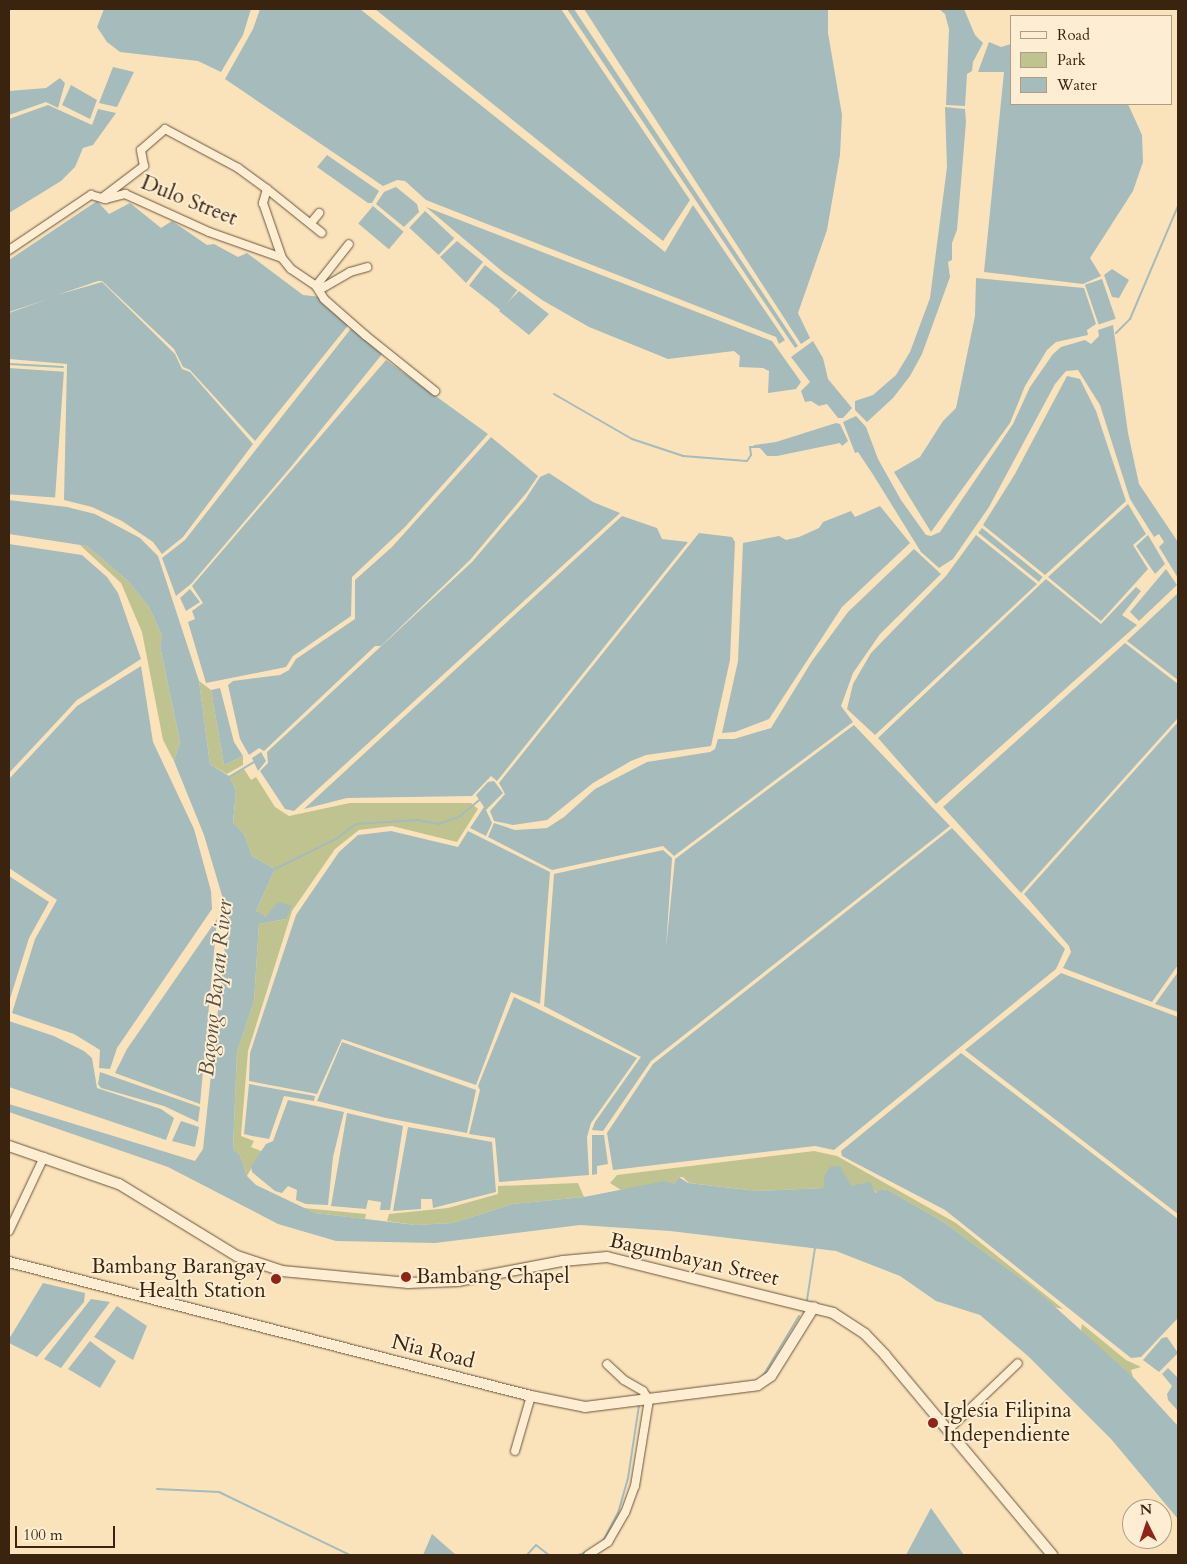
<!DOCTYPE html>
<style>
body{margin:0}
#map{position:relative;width:1187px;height:1564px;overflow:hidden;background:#fae3bb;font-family:Cardo,serif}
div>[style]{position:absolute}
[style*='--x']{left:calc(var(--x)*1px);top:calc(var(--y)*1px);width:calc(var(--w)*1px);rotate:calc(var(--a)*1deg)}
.green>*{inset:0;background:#bfc390}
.water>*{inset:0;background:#a5bbbc;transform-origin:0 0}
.stream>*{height:2px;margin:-1px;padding:0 1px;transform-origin:1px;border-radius:1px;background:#a5bbbc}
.roads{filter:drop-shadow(0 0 1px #6a543b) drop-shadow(0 0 1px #6a543b)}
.street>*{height:8px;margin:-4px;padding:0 4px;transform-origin:4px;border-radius:4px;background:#fcedd3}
.secondary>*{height:10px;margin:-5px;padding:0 5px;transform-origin:5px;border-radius:5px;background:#fcedd3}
.dots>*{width:14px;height:14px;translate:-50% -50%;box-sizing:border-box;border:2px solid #fcedd3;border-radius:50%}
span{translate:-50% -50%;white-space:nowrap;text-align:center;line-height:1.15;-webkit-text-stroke:4px #fcedd3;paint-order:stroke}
.street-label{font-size:21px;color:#3a2410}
.poi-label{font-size:21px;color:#3a2410}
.right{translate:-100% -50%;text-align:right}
.left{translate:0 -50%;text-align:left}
.water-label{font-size:22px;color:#5a5144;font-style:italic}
.frame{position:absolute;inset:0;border:10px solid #3a2410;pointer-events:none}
.legend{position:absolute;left:1010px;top:15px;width:162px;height:90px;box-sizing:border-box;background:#fcedd3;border:1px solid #ae9d85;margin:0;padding:6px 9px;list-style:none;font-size:15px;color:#3a2410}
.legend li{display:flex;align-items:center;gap:10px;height:25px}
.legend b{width:25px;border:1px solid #ae9d85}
.north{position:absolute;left:1122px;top:1499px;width:50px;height:50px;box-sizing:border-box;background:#fcedd3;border:1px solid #ae9d85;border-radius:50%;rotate:356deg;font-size:14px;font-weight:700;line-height:20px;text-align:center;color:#3a2410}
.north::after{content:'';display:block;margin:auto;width:18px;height:22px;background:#8f2418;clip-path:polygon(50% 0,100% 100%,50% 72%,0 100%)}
.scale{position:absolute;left:15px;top:1526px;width:100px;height:22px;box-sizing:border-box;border:2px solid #3a2410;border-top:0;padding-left:6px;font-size:15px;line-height:18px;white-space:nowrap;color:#3a2410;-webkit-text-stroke:4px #fcedd3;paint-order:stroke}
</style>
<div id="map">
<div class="green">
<div style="clip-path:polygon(80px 545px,87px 546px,128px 581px,149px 607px,162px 636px,160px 646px,180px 742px,174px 761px,163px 740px,142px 632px,121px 583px)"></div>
<div style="clip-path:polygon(199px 681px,211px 690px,224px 765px,243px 756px,243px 765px,227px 774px,210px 764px)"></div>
<div style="clip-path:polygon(244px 769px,251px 780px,256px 777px,275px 807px,289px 816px,350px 803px,471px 803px,478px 809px,457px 842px,392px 826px,359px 830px,335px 849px,292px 911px,248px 1051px,241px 1136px,254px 1141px,251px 1147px,261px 1151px,247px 1176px,240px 1155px,233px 1149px,237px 1052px,254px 1001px,259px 924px,286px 919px,259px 916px,256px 911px,275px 869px,252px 856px,244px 834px,233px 824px,236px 790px,229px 776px)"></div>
<div style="clip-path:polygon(814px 1151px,837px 1156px,956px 1223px,1063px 1309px,1054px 1307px,1034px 1288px,942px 1221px,888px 1190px,881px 1189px,877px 1193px,871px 1186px,758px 1191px,689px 1183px,683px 1177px,679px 1177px,674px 1184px,621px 1190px,610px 1183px,617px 1175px)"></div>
<div style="clip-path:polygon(578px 1183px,584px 1197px,512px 1204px,453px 1223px,416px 1225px,387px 1221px,389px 1214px,448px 1208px,498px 1194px,498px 1186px)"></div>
<div style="clip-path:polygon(303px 1208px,366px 1214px,365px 1219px,315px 1213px)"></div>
<div style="clip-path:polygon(1082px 1324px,1126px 1360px,1141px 1367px,1131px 1370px,1133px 1377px,1089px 1340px,1081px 1330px)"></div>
</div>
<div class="water">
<div style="clip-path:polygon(104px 9px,251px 9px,243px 35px,221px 72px,198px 61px,120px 52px,107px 42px,97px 27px)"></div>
<div style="clip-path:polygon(260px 9px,360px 9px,665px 252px,693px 205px,785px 340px,779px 344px,776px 337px,426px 200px,405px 181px,397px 180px,383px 186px,225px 79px,253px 29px)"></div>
<div style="clip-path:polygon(375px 9px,561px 9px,690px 200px,663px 241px)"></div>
<div style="clip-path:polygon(567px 9px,574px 9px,798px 346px,795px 348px)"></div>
<div style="clip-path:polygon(584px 9px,828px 9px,828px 33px,842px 115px,840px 155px,827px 230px,798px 313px,810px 338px,801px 344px)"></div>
<div style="clip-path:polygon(939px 9px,964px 9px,975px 35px,983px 43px,973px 62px,972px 71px,967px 74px,965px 106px,946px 105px,949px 29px,945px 14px)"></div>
<div style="clip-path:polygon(989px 42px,1001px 47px,1011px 44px,1011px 104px,1128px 104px,1142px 135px,1143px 162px,1133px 191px,1090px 258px,1101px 276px,1083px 284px,984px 272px,1004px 72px,978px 72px)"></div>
<div style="clip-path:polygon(113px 67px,134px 72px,117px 107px,99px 103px)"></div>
<div style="clip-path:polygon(60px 78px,65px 83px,58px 108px,46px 102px,9px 115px,9px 91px,46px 88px)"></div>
<div style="clip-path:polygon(71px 85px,97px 100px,90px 119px,62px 105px)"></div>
<div style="clip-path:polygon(48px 105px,92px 125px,98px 109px,116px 113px,93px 145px,83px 148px,75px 167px,61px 181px,9px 213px,9px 119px)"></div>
<div style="clip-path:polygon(945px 107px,965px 109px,966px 122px,957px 230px,952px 243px,952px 260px,948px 262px,950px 277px,922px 354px,910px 376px,893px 398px,867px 422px,855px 410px,855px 401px,873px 395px,896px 375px,910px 352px,930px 298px,947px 167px)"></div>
<div style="clip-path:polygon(327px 155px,379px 191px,372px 203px,368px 203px,317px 167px)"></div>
<div style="clip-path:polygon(396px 187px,417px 204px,419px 212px,404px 227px,376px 204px,384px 192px)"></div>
<div style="clip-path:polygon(97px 201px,109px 214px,130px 203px,161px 228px,172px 221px,207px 245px,214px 244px,238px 257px,247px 253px,303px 295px,321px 297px,350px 323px,255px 441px,190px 370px,183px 367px,174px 349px,102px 281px,98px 281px,57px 295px,102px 282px,175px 354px,182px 369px,190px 372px,253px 444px,183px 537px,162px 554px,153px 542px,122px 521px,92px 507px,64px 500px,67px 364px,9px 359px,9px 313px,48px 299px,9px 312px,9px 260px)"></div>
<div style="left:373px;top:206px;width:40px;height:23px;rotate:40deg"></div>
<div style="clip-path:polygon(426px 207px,772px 341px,801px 382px,796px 389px,768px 393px,769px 371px,763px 368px,739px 367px,740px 356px,734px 351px,668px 359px,589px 327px,542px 300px,503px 272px)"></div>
<div style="left:425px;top:211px;width:40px;height:23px;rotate:43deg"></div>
<div style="clip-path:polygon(457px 241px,483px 262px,466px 283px,440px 257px)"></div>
<div style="left:485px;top:265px;width:41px;height:26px;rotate:38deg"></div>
<div style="clip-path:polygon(1112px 269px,1129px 280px,1119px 298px,1112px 297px,1104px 275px)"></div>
<div style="clip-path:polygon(976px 278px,1084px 288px,1096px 324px,1087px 330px,1088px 335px,1056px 342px,1047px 350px,1025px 386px,1010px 423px,931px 532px,894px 472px,920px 457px,943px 421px,956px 408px,975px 316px)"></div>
<div style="left:1102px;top:279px;width:42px;height:18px;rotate:71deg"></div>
<div style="clip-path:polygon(519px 291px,549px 314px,529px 335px,499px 311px)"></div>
<div style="clip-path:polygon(1113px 325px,1128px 433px,1139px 484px,1178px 542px,1178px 578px,1159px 547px,1164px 542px,1159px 534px,1154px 537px,1130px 499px,1100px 405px,1078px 370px,1066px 371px,1055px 384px,989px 507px,953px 559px,939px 568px,921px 552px,872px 473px,858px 452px,855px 453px,843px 422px,856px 416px,866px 427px,878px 459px,901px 500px,926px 535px,931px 536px,940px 532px,1013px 424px,1030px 387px,1053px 354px,1061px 347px,1085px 340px,1091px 344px,1099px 336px,1098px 330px)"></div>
<div style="clip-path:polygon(353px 326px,383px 353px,290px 468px,192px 583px,176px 596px,162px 558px,185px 540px)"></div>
<div style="clip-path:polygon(813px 341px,823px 358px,828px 379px,852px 408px,843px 418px,838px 418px,827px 404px,819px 406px,811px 401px,805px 402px,801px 391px,810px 382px,791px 357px)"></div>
<div style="clip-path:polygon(386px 360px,488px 434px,405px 527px,352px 577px,351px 616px,293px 656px,286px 667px,206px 683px,188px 622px,195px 619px,192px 611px,203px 603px,192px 586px)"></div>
<div style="left:9px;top:368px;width:55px;height:126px;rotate:4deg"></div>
<div style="clip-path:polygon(1067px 376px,1080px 379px,1096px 411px,1126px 501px,1045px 575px,983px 525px,1015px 474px)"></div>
<div style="clip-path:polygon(836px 423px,840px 424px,848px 441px,842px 446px,840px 443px,777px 456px,767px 456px,760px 448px,754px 448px,754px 445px,776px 442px)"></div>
<div style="clip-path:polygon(491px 437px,538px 476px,527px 492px,470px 560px,381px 646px,375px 646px,264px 751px,259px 748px,249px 755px,240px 739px,228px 685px,233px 681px,280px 675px,289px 670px,296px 659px,355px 619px,355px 580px,392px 547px)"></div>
<div style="clip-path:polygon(549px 473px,593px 502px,620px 513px,294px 811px,285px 809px,260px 771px,268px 763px,267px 752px,472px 562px,525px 500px,540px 477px)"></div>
<div style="clip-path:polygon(9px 500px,67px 507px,95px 514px,140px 538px,158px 556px,199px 681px,210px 764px,229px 776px,236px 790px,233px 823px,244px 834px,252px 856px,275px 869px,256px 911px,266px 917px,278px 902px,292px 906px,286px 919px,259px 924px,254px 1001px,237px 1052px,233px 1149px,240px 1155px,247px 1176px,256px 1185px,315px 1213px,416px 1225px,453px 1223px,512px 1204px,584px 1197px,665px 1181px,674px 1184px,679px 1177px,688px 1183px,758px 1191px,824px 1188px,824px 1176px,830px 1167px,840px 1166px,851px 1186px,870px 1182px,876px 1193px,881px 1189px,888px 1190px,942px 1221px,1034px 1288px,1133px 1377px,1178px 1426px,1178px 1519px,1111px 1439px,1029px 1357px,980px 1315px,936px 1301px,900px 1276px,836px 1251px,670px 1231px,580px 1225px,435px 1243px,336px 1241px,278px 1224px,168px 1167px,9px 1112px,9px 1104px,195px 1161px,203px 1149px,227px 927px,226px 909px,204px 835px,174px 761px,180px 742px,160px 646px,162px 636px,149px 607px,128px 581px,87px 546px,9px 534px)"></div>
<div style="clip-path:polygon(1128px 504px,1146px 534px,1133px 545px,1148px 569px,1101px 621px,1048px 577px)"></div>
<div style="clip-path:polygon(880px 506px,910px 543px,842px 607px,769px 719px,735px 732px,722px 733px,738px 661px,743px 543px,779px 536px,786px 540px,799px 537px,819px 528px,823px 522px,851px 511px,855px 517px)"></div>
<div style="clip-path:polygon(622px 516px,657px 528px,662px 539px,688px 542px,497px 781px,491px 776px,472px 796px,347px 798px,304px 809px)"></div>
<div style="left:982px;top:528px;width:78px;height:6px;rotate:39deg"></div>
<div style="clip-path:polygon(699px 533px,732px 537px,735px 542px,730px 660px,711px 746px,646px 755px,631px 761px,593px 783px,547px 820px,513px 825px,494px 821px,490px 811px,505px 794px,499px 783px)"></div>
<div style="clip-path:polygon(976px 535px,1037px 584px,875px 735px,847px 709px,853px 684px,871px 653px,946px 576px)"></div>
<div style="clip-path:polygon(1148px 535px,1165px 564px,1155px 574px,1136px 546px)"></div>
<div style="clip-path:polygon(9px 544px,82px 555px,107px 577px,118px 593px,141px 659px,77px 700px,9px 773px)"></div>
<div style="clip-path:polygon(914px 549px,941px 574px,880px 634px,853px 673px,841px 706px,853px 722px,674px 856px,663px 846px,552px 870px,488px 837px,494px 823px,515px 830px,547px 828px,564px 817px,595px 789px,647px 762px,710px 752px,715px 749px,718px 739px,734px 739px,771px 728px,812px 661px,848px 612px)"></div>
<div style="clip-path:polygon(1166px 569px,1177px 585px,1139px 621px,1130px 612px)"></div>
<div style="clip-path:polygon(1046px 579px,1101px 624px,1136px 587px,1141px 591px,1122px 615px,1137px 625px,936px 804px,878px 738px)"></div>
<div style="clip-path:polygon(190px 589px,200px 602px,186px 611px,180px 598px)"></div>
<div style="clip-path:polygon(1178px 593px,1178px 680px,1127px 641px)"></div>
<div style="clip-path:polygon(1125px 643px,1178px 684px,1178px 718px,1021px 893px,943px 807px)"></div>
<div style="clip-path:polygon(141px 666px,153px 742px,194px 829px,211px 891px,212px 909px,117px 1048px,110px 1069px,99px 1068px,100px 1050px,74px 1034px,12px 1013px,35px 939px,57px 900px,9px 868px,9px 779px,77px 706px)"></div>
<div style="clip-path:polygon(220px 688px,234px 742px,243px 756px,224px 765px,211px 690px)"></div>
<div style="clip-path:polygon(1178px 722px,1178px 965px,1152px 1002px,1063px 968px,1071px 952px,1069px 946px,1024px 894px)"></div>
<div style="clip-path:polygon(854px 725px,950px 826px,651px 1061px,603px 1131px,592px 1130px,595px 1122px,641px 1057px,544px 1006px,554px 874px,663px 850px,672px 858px,666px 948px,675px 859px)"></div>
<div style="clip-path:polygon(261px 752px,266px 761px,258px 771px,252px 758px)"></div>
<div style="clip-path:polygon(494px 781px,503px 793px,486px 810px,492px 823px,486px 836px,470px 828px,484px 807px,476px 795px,488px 782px)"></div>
<div style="clip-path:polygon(952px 828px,1065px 949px,1056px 969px,834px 1150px,815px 1146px,613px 1170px,607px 1133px,653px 1064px)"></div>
<div style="clip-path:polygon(391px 831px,458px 847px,468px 831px,550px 872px,540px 1004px,511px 992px,476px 1085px,342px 1039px,317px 1094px,249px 1081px,250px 1053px,296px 915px,339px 852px,358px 835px)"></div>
<div style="clip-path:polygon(9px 876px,49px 902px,29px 938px,9px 1002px)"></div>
<div style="clip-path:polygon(217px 919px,200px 1104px,115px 1073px,127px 1049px)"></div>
<div style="clip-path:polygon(1178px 972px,1178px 1012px,1155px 1004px)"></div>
<div style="clip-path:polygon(1061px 973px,1178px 1017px,1178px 1214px,965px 1050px)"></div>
<div style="clip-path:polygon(514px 997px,637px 1058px,591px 1123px,587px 1137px,589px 1175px,499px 1182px,495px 1138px,469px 1134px,480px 1090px,478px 1086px)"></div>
<div style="clip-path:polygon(9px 1021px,54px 1036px,84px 1051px,92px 1058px,97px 1088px,161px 1109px,174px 1118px,166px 1140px,9px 1087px)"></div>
<div style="clip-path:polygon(342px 1042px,476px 1090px,467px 1133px,386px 1118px,317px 1101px)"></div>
<div style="clip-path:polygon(961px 1053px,1178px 1219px,1178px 1318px,1141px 1357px,1131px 1358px,945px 1210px,842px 1156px,841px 1151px)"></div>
<div style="clip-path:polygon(100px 1072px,200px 1107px,198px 1122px,164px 1106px,101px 1088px,98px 1084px)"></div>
<div style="clip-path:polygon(249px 1084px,315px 1096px,314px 1101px,284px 1096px,269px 1139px,252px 1136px,244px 1134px)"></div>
<div style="clip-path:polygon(288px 1100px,344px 1112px,333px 1157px,328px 1205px,306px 1204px,296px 1200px,297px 1190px,288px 1186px,282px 1193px,275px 1191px,252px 1172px,251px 1166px,266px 1144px,273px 1141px)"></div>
<div style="clip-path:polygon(347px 1113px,403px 1126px,390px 1210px,380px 1210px,381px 1202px,368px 1200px,366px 1209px,331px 1206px)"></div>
<div style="clip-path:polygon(181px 1121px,199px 1127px,195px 1147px,172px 1141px)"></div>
<div style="clip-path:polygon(408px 1127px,492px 1142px,496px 1192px,433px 1208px,432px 1199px,421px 1199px,421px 1209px,393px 1211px)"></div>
<div style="clip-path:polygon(592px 1135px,604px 1135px,608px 1164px,597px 1166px,597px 1174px,592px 1175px)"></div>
<div style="clip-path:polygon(43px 1283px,85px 1293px,84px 1302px,37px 1357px,9px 1343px,9px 1339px)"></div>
<div style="clip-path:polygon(91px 1299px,110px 1302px,61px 1368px,44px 1359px)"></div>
<div style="clip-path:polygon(117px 1306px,147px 1326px,133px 1360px,94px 1337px)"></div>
<div style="clip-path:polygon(1167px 1337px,1178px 1353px,1159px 1372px,1143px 1360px,1162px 1338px)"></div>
<div style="clip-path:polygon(90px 1341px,116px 1361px,100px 1388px,68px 1369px)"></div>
<div style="clip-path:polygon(1168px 1368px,1178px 1378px,1178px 1411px,1168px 1400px,1167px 1394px,1172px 1386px,1162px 1374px)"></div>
<div style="clip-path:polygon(931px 1508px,964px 1555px,906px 1555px)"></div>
<div style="clip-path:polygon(432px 1534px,456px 1555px,423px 1555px)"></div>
</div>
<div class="stream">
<div style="--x:1178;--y:46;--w:8;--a:90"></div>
<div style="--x:1116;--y:333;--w:20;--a:-45"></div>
<div style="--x:1130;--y:319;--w:123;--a:-67"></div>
<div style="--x:9;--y:364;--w:54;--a:3.2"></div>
<div style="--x:554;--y:394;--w:90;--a:30"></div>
<div style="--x:632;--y:439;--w:54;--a:18.4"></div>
<div style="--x:683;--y:456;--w:64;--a:4.5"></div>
<div style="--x:747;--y:461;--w:7;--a:-56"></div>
<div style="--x:751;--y:455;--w:8;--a:-97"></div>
<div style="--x:750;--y:447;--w:5;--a:0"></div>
<div style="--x:229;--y:777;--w:29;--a:-31"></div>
<div style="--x:275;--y:869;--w:68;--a:-26.2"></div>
<div style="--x:336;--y:839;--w:25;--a:-37"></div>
<div style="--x:356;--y:824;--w:61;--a:-3.8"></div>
<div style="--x:417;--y:820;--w:22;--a:10"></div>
<div style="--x:439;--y:824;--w:21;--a:-19"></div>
<div style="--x:459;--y:817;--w:30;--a:-40"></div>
<div style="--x:807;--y:1300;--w:53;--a:-81.3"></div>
<div style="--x:763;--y:1376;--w:70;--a:-59"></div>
<div style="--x:157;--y:1489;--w:62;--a:2.8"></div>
<div style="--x:219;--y:1492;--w:145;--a:25.7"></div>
<div style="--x:603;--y:1541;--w:32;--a:-62"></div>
<div style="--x:618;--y:1513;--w:36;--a:-74"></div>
<div style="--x:628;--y:1478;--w:74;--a:-81.4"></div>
<div style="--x:527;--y:1555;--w:13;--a:-48"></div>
<div style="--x:536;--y:1545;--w:16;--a:38"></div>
<div style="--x:578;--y:1555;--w:9;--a:-18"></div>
</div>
<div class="roads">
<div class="street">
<div style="--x:267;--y:189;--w:70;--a:38.7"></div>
<div style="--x:102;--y:198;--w:53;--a:-37.3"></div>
<div style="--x:144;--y:166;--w:16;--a:-101"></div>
<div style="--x:141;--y:150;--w:32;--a:-41"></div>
<div style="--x:165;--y:129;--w:83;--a:28.1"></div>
<div style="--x:238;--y:168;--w:36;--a:36"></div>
<div style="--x:267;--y:189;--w:15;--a:106"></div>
<div style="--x:263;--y:203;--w:58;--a:70.9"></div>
<div style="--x:282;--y:258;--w:14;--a:51"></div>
<div style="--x:291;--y:269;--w:30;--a:34"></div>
<div style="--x:316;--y:286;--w:15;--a:58"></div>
<div style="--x:324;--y:299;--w:55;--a:41.3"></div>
<div style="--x:365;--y:335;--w:90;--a:38.7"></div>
<div style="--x:311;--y:223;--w:13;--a:-51"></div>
<div style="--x:9;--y:250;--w:99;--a:-33.9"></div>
<div style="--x:91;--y:195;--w:15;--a:16"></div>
<div style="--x:105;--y:199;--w:21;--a:-14"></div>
<div style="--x:125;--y:194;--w:92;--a:24.3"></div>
<div style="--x:209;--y:232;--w:77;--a:19.6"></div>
<div style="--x:316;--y:286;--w:53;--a:-51.8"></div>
<div style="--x:319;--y:290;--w:36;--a:-30"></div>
<div style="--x:350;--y:272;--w:18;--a:-16"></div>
<div style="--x:9;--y:1231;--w:82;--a:-64.7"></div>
<div style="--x:949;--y:1429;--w:95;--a:-43.7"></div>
<div style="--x:515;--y:1451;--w:57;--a:-73.8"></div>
<div style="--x:588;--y:1555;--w:24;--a:-33"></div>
<div style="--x:608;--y:1542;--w:34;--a:-60"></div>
<div style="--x:625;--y:1513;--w:29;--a:-70"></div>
<div style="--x:635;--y:1486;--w:87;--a:-80.8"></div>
<div style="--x:649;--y:1400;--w:11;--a:-124"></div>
<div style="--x:643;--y:1391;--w:22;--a:-150"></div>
<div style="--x:624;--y:1380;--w:23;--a:-137"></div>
</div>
<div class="secondary">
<div style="--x:9;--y:1146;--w:116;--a:19.1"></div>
<div style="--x:119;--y:1184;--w:138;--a:31.4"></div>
<div style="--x:237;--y:1256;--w:47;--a:18.4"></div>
<div style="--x:282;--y:1271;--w:127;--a:5.4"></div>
<div style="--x:408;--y:1283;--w:50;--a:-2.3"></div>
<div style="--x:458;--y:1281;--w:107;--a:-10.8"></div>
<div style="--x:563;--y:1261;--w:44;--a:-5.2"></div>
<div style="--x:607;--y:1257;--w:233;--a:13.9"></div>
<div style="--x:833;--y:1313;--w:38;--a:33"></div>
<div style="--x:865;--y:1334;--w:29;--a:46"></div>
<div style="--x:885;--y:1355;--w:261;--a:50.1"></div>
<div style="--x:9;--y:1262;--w:539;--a:14.4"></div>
<div style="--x:531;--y:1396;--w:55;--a:11.5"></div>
<div style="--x:585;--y:1407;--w:174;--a:-7.2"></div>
<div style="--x:758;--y:1385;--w:16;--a:-35"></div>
<div style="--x:771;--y:1376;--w:81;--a:-58.1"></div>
</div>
</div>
<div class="dots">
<div style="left:406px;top:1277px;background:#8f2418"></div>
<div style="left:276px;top:1279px;background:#8f2418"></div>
<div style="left:933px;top:1423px;background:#8f2418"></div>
</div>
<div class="street-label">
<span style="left:189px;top:201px;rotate:22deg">Dulo Street</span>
<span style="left:694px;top:1260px;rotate:13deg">Bagumbayan Street</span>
<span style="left:433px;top:1352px;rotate:14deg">Nia Road</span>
</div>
<div class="poi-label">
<span class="right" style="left:266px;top:1279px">Bambang Barangay<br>Health Station</span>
<span class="left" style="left:416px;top:1277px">Bambang Chapel</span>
<span class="left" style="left:943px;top:1423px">Iglesia Filipina<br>Independiente</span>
</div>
<div class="water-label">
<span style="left:216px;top:988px;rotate:-84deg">Bagong Bayan River</span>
</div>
<div class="frame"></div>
<ul class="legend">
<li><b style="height:6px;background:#fcedd3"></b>Road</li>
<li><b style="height:14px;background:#bfc390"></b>Park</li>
<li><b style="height:14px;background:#a5bbbc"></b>Water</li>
</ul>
<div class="north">N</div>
<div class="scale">100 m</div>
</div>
